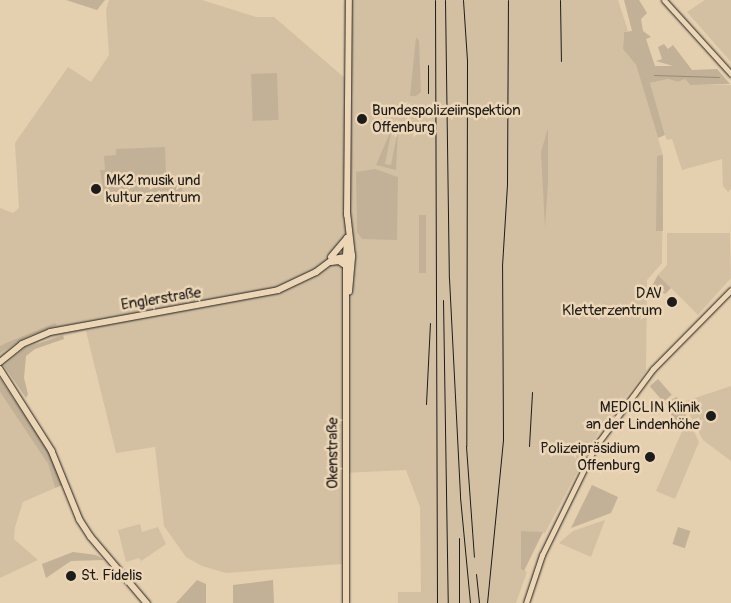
<!DOCTYPE html>
<meta charset="utf-8">
<style>
body{margin:0}
#map{position:relative;width:731px;height:603px;overflow:hidden;background:#e4cfaf;font-family:Pangolin,sans-serif}
div>[style]{position:absolute}
[style*='--x']{left:calc(var(--x)*1px);top:calc(var(--y)*1px);width:calc(var(--w)*1px);rotate:calc(var(--a)*1deg)}
.built>*{inset:0;background:#d3c0a3}
.green>*{inset:0;background:#c2b196;transform-origin:0 0}
.stream>*{height:1px;margin:-0.5px;padding:0 0.5px;transform-origin:0.5px;border-radius:0.5px;background:#978a76}
.roads{filter:drop-shadow(0 0 1px #1c1c1c) drop-shadow(0 0 1px #1c1c1c)}
.tertiary>*{height:5px;margin:-2.5px;padding:0 2.5px;transform-origin:2.5px;border-radius:2.5px;background:#ecd6b5}
.secondary>*{height:5.5px;margin:-2.75px;padding:0 2.75px;transform-origin:2.75px;border-radius:2.75px;background:#ecd6b5}
.primary>*{height:6px;margin:-3px;padding:0 3px;transform-origin:3px;border-radius:3px;background:#ecd6b5}
.rail>*{height:1px;margin:-0.5px;padding:0 0.5px;transform-origin:0.5px;border-radius:0.5px;background:#1c1c1c}
.dots>*{width:14px;height:14px;translate:-50% -50%;box-sizing:border-box;border:2px solid #ecd6b5;border-radius:50%}
span{translate:-50% -50%;white-space:nowrap;text-align:center;line-height:1.15;-webkit-text-stroke:5px #ecd6b5;paint-order:stroke}
.poi-label{font-size:15px;color:#1c1c1c}
.left{translate:0 -50%;text-align:left}
.right{translate:-100% -50%;text-align:right}
.street-label{font-size:15px;color:#1c1c1c}
</style>
<div id="map">
<div class="built">
<div style="clip-path:polygon(109px 0,202px 0,256px 17px,274px 17px,346px 79px,344px 0,618px 0,628px 31px,624px 32px,623px 49px,636px 65px,663px 155px,662px 263px,647px 280px,646px 371px,599px 431px,545px 533px,521px 531px,521px 568px,527px 572px,516px 603px,398px 603px,398px 592px,421px 592px,420px 507px,406px 470px,342px 473px,342px 564px,226px 573px,202px 566px,186px 557px,164px 526px,155px 447px,116px 453px,86px 331px,40px 341px,4px 366px,0 360px,0 208px,13px 213px,19px 208px,15px 143px,68px 67px,91px 82px,109px 55px,106px 10px)"></div>
<div style="clip-path:polygon(705px 0,731px 0,731px 62px,687px 12px)"></div>
<div style="clip-path:polygon(668px 79px,678px 82px,685px 79px,690px 85px,731px 85px,731px 189px,728px 192px,723px 186px,722px 159px,682px 170px,672px 139px,667px 140px,665px 135px,650px 83px)"></div>
<div style="clip-path:polygon(729px 205px,731px 278px,698px 315px,658px 275px,667px 265px,667px 233px,730px 233px)"></div>
<div style="clip-path:polygon(731px 386px,731px 461px,703px 440px,683px 402px)"></div>
<div style="clip-path:polygon(0 392px,48px 464px,55px 488px,23px 502px,15px 527px,14px 539px,38px 560px,0 578px)"></div>
<div style="clip-path:polygon(691px 425px,699px 442px,675px 499px,656px 491px,683px 429px)"></div>
<div style="clip-path:polygon(605px 520px,591px 557px,559px 543px,573px 531px)"></div>
<div style="clip-path:polygon(140px 524px,142px 532px,158px 527px,166px 544px,141px 561px,139px 558px,126px 562px,118px 530px)"></div>
</div>
<div class="green">
<div style="clip-path:polygon(66px 0,105px 0,97px 10px)"></div>
<div style="clip-path:polygon(624px 0,639px 0,647px 13px,641px 19px,643px 31px,651px 37px,646px 39px,655px 66px,673px 66px,656px 61px,662px 59px,658px 47px,664px 44px,668px 49px,673px 45px,692px 70px,717px 69px,730px 84px,690px 85px,685px 79px,678px 82px,668px 79px,650px 83px,665px 135px,658px 138px,636px 65px,623px 49px,624px 32px,632px 31px)"></div>
<div style="clip-path:polygon(416px 37px,419px 41px,421px 92px,416px 96px,410px 96px)"></div>
<div style="left:277px;top:73px;width:47px;height:26px;rotate:88deg"></div>
<div style="clip-path:polygon(392px 128px,385px 164px,391px 165px,398px 130px,396px 170px,376px 165px)"></div>
<div style="clip-path:polygon(548px 128px,548px 183px,545px 228px,541px 152px)"></div>
<div style="clip-path:polygon(165px 147px,166px 174px,176px 179px,177px 186px,182px 185px,183px 196px,105px 200px,100px 170px,105px 170px,104px 156px,116px 155px,116px 149px)"></div>
<div style="clip-path:polygon(663px 155px,663px 231px,656px 231px,657px 156px)"></div>
<div style="clip-path:polygon(375px 169px,398px 177px,397px 240px,362px 239px,357px 232px,356px 172px)"></div>
<div style="left:419px;top:215px;width:7px;height:58px"></div>
<div style="clip-path:polygon(658px 275px,671px 288px,665px 294px,652px 286px)"></div>
<div style="clip-path:polygon(55px 323px,57px 325px,26px 337px,0 353px,0 346px,6px 343px)"></div>
<div style="clip-path:polygon(63px 335px,64px 339px,35px 349px,26px 356px,24px 378px,28px 394px,26px 398px,4px 366px,25px 348px)"></div>
<div style="clip-path:polygon(0 378px,47px 449px,63px 485px,55px 488px,48px 464px,0 392px)"></div>
<div style="left:658px;top:379px;width:21px;height:11px;rotate:49deg"></div>
<div style="left:677px;top:397px;width:28px;height:13px;rotate:64deg"></div>
<div style="clip-path:polygon(592px 485px,618px 497px,611px 513px,571px 528px)"></div>
<div style="left:678px;top:527px;width:13px;height:18px;rotate:18deg"></div>
<div style="clip-path:polygon(521px 531px,543px 532px,524px 571px,521px 569px)"></div>
<div style="clip-path:polygon(73px 552px,96px 555px,104px 560px,71px 561px,46px 578px,42px 564px)"></div>
<div style="clip-path:polygon(197px 580px,206px 584px,206px 603px,176px 603px)"></div>
<div style="clip-path:polygon(273px 580px,274px 603px,233px 603px,233px 585px)"></div>
</div>
<div class="stream">
<div style="--x:654;--y:75;--w:65;--a:1.8"></div>
</div>
<div class="roads">
<div class="tertiary">
<div style="--x:664;--y:0;--w:100;--a:47.8"></div>
<div style="--x:526;--y:603;--w:51;--a:-71.6"></div>
<div style="--x:542;--y:555;--w:120;--a:-63.9"></div>
<div style="--x:595;--y:447;--w:97;--a:-53.4"></div>
<div style="--x:653;--y:369;--w:111;--a:-45.4"></div>
</div>
<div class="secondary">
<div style="--x:349;--y:292;--w:36;--a:-85"></div>
<div style="--x:0;--y:369;--w:97;--a:57.6"></div>
<div style="--x:52;--y:451;--w:74;--a:67.9"></div>
<div style="--x:80;--y:520;--w:20;--a:57"></div>
<div style="--x:91;--y:537;--w:87;--a:49.7"></div>
<div style="--x:346;--y:603;--w:347;--a:-90"></div>
</div>
<div class="primary">
<div style="--x:347;--y:215;--w:215;--a:-89.5"></div>
<div style="--x:346;--y:256;--w:18;--a:-87"></div>
<div style="--x:331;--y:257;--w:25;--a:-50"></div>
<div style="--x:331;--y:262;--w:8;--a:-7"></div>
<div style="--x:339;--y:261;--w:7;--a:34"></div>
<div style="--x:0;--y:362;--w:28;--a:-39"></div>
<div style="--x:22;--y:344;--w:30;--a:-23"></div>
<div style="--x:50;--y:332;--w:232;--a:-10.4"></div>
<div style="--x:278;--y:290;--w:42;--a:-25.3"></div>
<div style="--x:316;--y:272;--w:21;--a:-37"></div>
<div style="--x:333;--y:259;--w:19;--a:-9"></div>
<div style="--x:352;--y:256;--w:44;--a:-96.5"></div>
</div>
</div>
<div class="rail">
<div style="--x:435;--y:0;--w:603;--a:89.81"></div>
<div style="--x:445;--y:0;--w:278;--a:89.2"></div>
<div style="--x:449;--y:278;--w:219;--a:87.1"></div>
<div style="--x:460;--y:497;--w:106;--a:84.6"></div>
<div style="--x:463;--y:0;--w:61;--a:86.2"></div>
<div style="--x:467;--y:61;--w:385;--a:90.1"></div>
<div style="--x:466;--y:446;--w:111;--a:85.9"></div>
<div style="--x:560;--y:0;--w:61;--a:89.1"></div>
<div style="--x:428;--y:93;--w:28;--a:-90"></div>
<div style="--x:443;--y:300;--w:303;--a:89.1"></div>
<div style="--x:426;--y:404;--w:81;--a:-87.2"></div>
<div style="--x:529;--y:446;--w:54;--a:-86.8"></div>
<div style="--x:476;--y:574;--w:29;--a:84"></div>
<div style="--x:459;--y:603;--w:65;--a:-90"></div>
<div style="--x:487;--y:603;--w:164;--a:-84.4"></div>
<div style="--x:503;--y:440;--w:174;--a:-90.3"></div>
<div style="--x:502;--y:266;--w:82;--a:-86.5"></div>
<div style="--x:507;--y:184;--w:184;--a:-89.7"></div>
</div>
<div class="dots">
<div style="left:362px;top:119px;background:#1c1c1c"></div>
<div style="left:96px;top:189px;background:#1c1c1c"></div>
<div style="left:672px;top:302px;background:#1c1c1c"></div>
<div style="left:711px;top:416px;background:#1c1c1c"></div>
<div style="left:650px;top:457px;background:#1c1c1c"></div>
<div style="left:71px;top:576px;background:#1c1c1c"></div>
</div>
<div class="poi-label">
<span class="left" style="left:372px;top:119px">Bundespolizeiinspektion<br>Offenburg</span>
<span class="left" style="left:106px;top:189px">MK2 musik und<br>kultur zentrum</span>
<span class="right" style="left:662px;top:302px">DAV<br>Kletterzentrum</span>
<span class="right" style="left:700px;top:416px">MEDICLIN Klinik<br>an der Lindenhöhe</span>
<span class="right" style="left:640px;top:457px">Polizeipräsidium<br>Offenburg</span>
<span class="left" style="left:81px;top:576px">St. Fidelis</span>
</div>
<div class="street-label">
<span style="left:161px;top:299px;rotate:-9deg">Englerstraße</span>
<span style="left:333px;top:453px;rotate:-90deg">Okenstraße</span>
</div>
</div>
